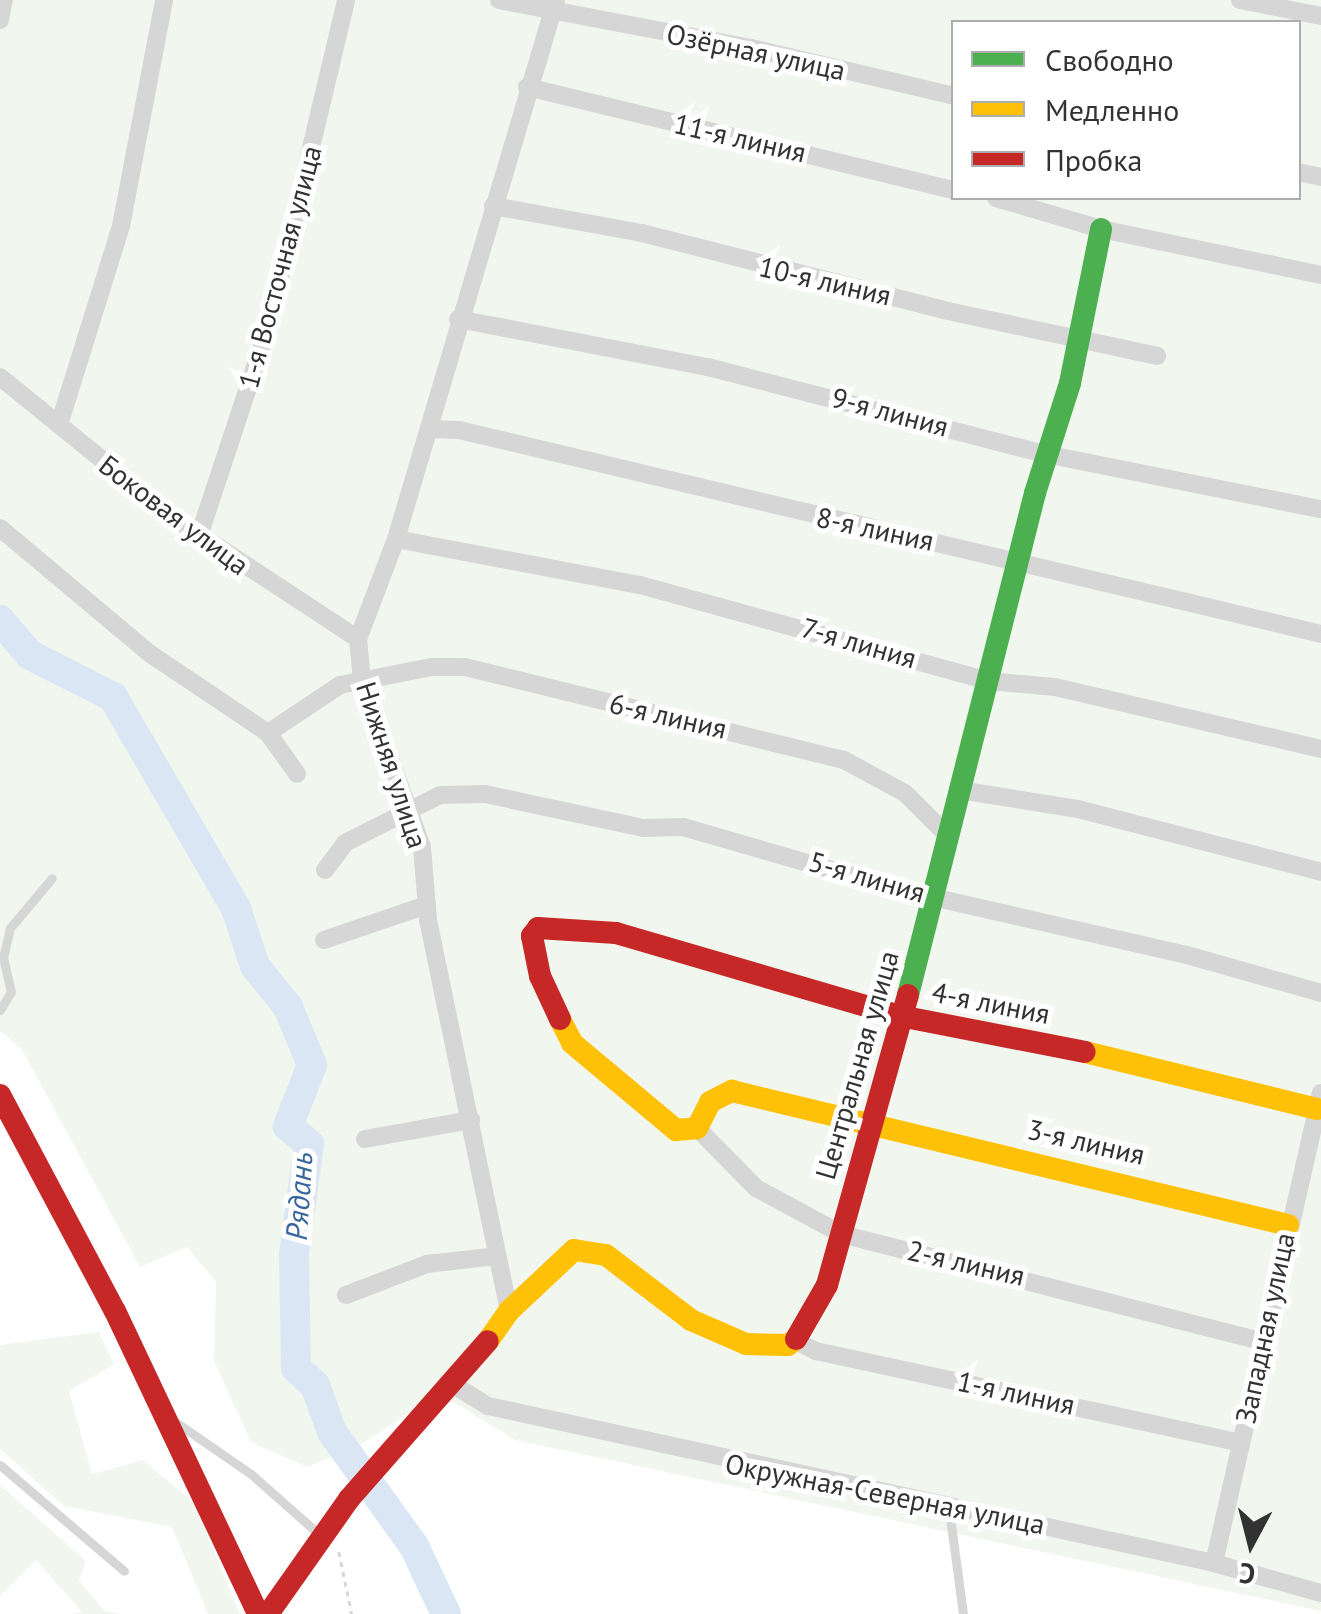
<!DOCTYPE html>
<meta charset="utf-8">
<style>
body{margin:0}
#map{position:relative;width:1321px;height:1614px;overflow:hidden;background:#fff;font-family:"PT Sans",sans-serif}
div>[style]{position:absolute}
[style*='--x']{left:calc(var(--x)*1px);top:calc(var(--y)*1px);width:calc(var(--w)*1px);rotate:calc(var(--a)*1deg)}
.green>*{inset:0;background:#f1f7ee}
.river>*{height:30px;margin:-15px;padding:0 15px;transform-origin:15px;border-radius:15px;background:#dbe6f4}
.path>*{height:2.5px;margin-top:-1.25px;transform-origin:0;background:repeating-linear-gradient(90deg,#d6d6d6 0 5px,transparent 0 10px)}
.lane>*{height:9px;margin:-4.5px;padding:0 4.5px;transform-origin:4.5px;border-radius:4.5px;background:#d6d6d6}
.street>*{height:18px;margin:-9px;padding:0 9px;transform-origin:9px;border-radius:9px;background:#d6d6d6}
.fast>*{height:22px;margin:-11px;padding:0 11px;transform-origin:11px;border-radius:11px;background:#4caf50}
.slow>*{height:22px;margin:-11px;padding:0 11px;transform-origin:11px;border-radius:11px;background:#ffc107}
.jam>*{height:22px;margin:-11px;padding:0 11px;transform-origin:11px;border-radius:11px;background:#c62828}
span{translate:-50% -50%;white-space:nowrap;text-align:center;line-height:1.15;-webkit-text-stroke:10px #fff;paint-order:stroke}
.street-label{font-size:28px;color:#323232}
.water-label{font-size:30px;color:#38669d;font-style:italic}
.legend{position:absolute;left:951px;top:20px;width:350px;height:180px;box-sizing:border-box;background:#fff;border:2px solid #adadad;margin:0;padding:12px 18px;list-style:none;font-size:30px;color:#323232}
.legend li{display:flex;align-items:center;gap:20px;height:50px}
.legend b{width:50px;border:2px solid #adadad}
.north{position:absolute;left:1201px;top:1494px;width:100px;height:100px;-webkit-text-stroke:8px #fff;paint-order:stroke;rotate:187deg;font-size:28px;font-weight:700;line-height:40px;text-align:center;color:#323232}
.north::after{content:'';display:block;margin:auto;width:35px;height:45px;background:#323232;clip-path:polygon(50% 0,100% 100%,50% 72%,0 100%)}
</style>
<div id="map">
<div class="green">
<div style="clip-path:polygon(evenodd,0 0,1321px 0,1321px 1611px,515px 1440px,439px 1393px,362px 1444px,307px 1467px,251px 1442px,214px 1361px,216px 1282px,187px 1247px,140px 1267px,22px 1050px,0 1031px,0 0,954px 22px,1298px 22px,1298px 198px,954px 198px,954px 22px)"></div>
<div style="clip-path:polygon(99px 1332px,114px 1364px,69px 1391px,92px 1474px,143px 1460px,194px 1503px,240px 1614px,208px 1614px,172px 1527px,64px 1506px,0 1449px,0 1345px)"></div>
<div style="clip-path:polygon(0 1485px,86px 1561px,79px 1580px,104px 1611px,121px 1614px,71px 1614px,82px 1612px,36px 1560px,0 1596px)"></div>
</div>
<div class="river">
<div style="--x:0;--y:620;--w:46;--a:49.4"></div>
<div style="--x:30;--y:655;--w:93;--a:26.8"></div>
<div style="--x:113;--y:697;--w:244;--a:59.8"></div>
<div style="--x:236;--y:908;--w:61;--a:71.9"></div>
<div style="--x:255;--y:966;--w:53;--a:51.2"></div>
<div style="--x:288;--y:1007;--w:63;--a:67.5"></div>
<div style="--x:312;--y:1065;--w:66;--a:111.5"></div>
<div style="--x:288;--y:1126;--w:28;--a:41"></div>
<div style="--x:309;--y:1144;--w:111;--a:97.8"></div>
<div style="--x:294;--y:1254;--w:114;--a:89"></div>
<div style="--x:296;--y:1368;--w:25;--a:42"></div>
<div style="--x:315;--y:1385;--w:50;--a:70.1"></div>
<div style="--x:332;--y:1432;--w:140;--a:54.3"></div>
<div style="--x:414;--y:1546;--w:75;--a:64.8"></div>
</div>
<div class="path">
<div style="--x:339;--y:1552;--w:63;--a:78.2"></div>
</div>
<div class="lane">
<div style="--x:0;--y:1010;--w:21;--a:-59"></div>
<div style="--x:11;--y:992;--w:35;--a:-103"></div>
<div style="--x:3;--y:958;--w:31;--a:-77"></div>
<div style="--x:10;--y:928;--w:65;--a:-50"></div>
<div style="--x:177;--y:1423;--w:90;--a:34.6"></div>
<div style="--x:251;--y:1474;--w:94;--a:41.5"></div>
<div style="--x:0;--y:1465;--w:163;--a:40.5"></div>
<div style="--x:949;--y:1510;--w:105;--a:82.3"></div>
</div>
<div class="street">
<div style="--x:499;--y:0;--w:257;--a:10.8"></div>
<div style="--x:751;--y:48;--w:209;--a:13.3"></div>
<div style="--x:1240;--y:0;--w:83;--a:11.2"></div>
<div style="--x:0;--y:20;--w:20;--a:-79"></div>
<div style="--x:527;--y:87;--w:439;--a:13.6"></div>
<div style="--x:1298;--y:172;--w:24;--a:12"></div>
<div style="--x:996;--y:198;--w:109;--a:16.4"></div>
<div style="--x:1101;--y:229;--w:225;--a:11.8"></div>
<div style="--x:493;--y:206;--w:151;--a:10.3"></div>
<div style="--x:642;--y:233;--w:311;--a:14.3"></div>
<div style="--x:943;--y:310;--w:219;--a:12.1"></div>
<div style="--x:458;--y:319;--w:255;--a:10.9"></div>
<div style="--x:708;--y:367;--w:348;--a:14.5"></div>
<div style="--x:1045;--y:454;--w:281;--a:11.3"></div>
<div style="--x:0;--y:377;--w:224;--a:39"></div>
<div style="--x:174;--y:518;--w:220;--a:33.3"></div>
<div style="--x:59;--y:425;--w:208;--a:-72.7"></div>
<div style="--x:121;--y:226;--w:230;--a:-79.2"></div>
<div style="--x:429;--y:429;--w:30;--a:2"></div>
<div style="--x:459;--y:430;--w:886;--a:13.31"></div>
<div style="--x:0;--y:528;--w:194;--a:40"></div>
<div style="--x:149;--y:653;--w:143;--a:33.9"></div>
<div style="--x:268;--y:733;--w:50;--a:54.7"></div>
<div style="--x:201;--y:530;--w:217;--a:-71.7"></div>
<div style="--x:269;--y:324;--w:333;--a:-76.6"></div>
<div style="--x:396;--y:539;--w:248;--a:10.7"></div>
<div style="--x:640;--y:585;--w:361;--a:15.4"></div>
<div style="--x:988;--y:681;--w:67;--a:5.1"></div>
<div style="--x:1055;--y:687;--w:273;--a:13.1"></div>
<div style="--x:268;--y:733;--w:87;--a:-33.7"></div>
<div style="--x:340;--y:685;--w:94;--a:-11.1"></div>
<div style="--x:432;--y:667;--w:33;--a:0"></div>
<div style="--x:465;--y:667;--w:390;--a:13.8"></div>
<div style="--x:844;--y:760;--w:69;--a:28.4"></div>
<div style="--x:905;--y:793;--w:61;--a:45"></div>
<div style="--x:959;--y:790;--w:121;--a:9.1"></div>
<div style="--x:1078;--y:809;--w:251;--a:14.5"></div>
<div style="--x:325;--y:870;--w:34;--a:-53"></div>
<div style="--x:345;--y:843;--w:106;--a:-26.8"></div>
<div style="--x:440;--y:795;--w:45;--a:-1.3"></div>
<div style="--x:485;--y:794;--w:162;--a:12.1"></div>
<div style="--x:643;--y:828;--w:40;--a:-1.4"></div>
<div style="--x:683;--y:827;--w:227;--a:16.1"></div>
<div style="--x:901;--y:890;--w:293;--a:12.8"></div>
<div style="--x:1187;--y:955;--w:139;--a:15.8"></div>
<div style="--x:324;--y:940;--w:109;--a:-18.8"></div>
<div style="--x:697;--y:1128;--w:84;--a:45.5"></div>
<div style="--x:756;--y:1188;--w:97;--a:28.4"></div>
<div style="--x:841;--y:1234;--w:438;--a:14.3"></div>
<div style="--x:365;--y:1139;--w:108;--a:-10.2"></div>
<div style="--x:346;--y:1295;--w:87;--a:-20.9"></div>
<div style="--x:427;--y:1264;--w:70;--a:-6.5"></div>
<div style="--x:509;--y:1311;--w:399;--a:-101.7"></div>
<div style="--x:428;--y:920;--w:73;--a:-94.7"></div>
<div style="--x:422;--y:847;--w:177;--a:-109.9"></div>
<div style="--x:362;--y:681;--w:42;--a:-95.4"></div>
<div style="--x:358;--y:639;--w:107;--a:-69.2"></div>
<div style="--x:396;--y:539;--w:562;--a:-73.47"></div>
<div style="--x:794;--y:1340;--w:25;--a:27"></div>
<div style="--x:816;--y:1351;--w:434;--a:12.2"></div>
<div style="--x:454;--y:1385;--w:40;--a:32"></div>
<div style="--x:488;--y:1406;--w:743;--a:12.2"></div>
<div style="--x:1214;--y:1563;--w:111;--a:15.7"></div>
<div style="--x:1214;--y:1563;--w:482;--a:-77.2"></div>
</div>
<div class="fast">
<div style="--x:908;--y:995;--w:518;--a:-75.8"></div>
<div style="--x:1035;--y:493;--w:115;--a:-72.3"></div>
<div style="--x:1070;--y:383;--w:157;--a:-78.6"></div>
</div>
<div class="slow">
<div style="--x:560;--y:1019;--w:27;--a:63"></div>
<div style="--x:572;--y:1043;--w:136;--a:39.9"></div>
<div style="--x:676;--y:1130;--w:21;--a:-5"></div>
<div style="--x:697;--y:1128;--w:29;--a:-63"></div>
<div style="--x:710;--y:1102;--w:25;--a:-27"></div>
<div style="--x:732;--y:1091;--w:572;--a:13.55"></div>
<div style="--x:1085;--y:1052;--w:239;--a:13.8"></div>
<div style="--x:488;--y:1341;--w:37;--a:-55"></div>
<div style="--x:509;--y:1311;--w:89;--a:-43.2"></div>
<div style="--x:574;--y:1250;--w:32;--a:9"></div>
<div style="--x:606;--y:1255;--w:107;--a:37.4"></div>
<div style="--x:691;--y:1320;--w:60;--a:23.6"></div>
<div style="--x:746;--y:1344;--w:42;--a:1.4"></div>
<div style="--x:788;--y:1345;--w:10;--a:-37"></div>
</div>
<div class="jam">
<div style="--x:560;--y:1019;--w:47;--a:-114.9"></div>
<div style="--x:540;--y:976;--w:41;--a:-101.3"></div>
<div style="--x:532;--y:936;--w:10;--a:-53"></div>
<div style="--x:538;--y:928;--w:78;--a:3.7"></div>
<div style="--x:616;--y:933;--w:296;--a:16.3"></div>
<div style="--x:900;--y:1016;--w:188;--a:11"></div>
<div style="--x:0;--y:1095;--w:245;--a:62"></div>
<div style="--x:115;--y:1311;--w:335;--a:64.7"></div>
<div style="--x:796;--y:1339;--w:62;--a:-60.1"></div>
<div style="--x:827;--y:1285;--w:301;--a:-74.4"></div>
<div style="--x:268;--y:1614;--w:141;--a:-54.8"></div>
<div style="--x:349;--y:1499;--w:210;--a:-48.7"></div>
</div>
<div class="street-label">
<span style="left:756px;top:52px;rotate:12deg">Озёрная улица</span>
<span style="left:740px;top:138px;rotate:13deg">11-я линия</span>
<span style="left:280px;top:267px;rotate:-75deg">1-я Восточная улица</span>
<span style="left:825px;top:281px;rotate:13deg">10-я линия</span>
<span style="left:890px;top:412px;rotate:15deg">9-я линия</span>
<span style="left:174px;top:515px;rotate:37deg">Боковая улица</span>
<span style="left:875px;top:529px;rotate:12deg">8-я линия</span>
<span style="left:859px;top:643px;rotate:16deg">7-я линия</span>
<span style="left:668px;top:716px;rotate:13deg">6-я линия</span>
<span style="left:392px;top:765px;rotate:72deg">Нижняя улица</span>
<span style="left:867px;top:877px;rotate:16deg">5-я линия</span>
<span style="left:991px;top:1003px;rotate:11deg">4-я линия</span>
<span style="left:857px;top:1065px;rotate:-74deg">Центральная улица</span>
<span style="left:1086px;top:1142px;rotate:13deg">3-я линия</span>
<span style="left:966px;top:1263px;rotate:13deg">2-я линия</span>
<span style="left:1265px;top:1328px;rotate:-78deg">Западная улица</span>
<span style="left:1016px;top:1393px;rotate:12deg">1-я линия</span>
<span style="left:885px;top:1494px;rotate:11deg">Окружная-Северная улица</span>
</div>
<div class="water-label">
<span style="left:299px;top:1196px;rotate:-86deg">Рядань</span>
</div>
<ul class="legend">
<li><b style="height:12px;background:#4caf50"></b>Свободно</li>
<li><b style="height:12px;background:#ffc107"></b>Медленно</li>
<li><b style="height:12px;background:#c62828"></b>Пробка</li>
</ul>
<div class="north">С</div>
</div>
